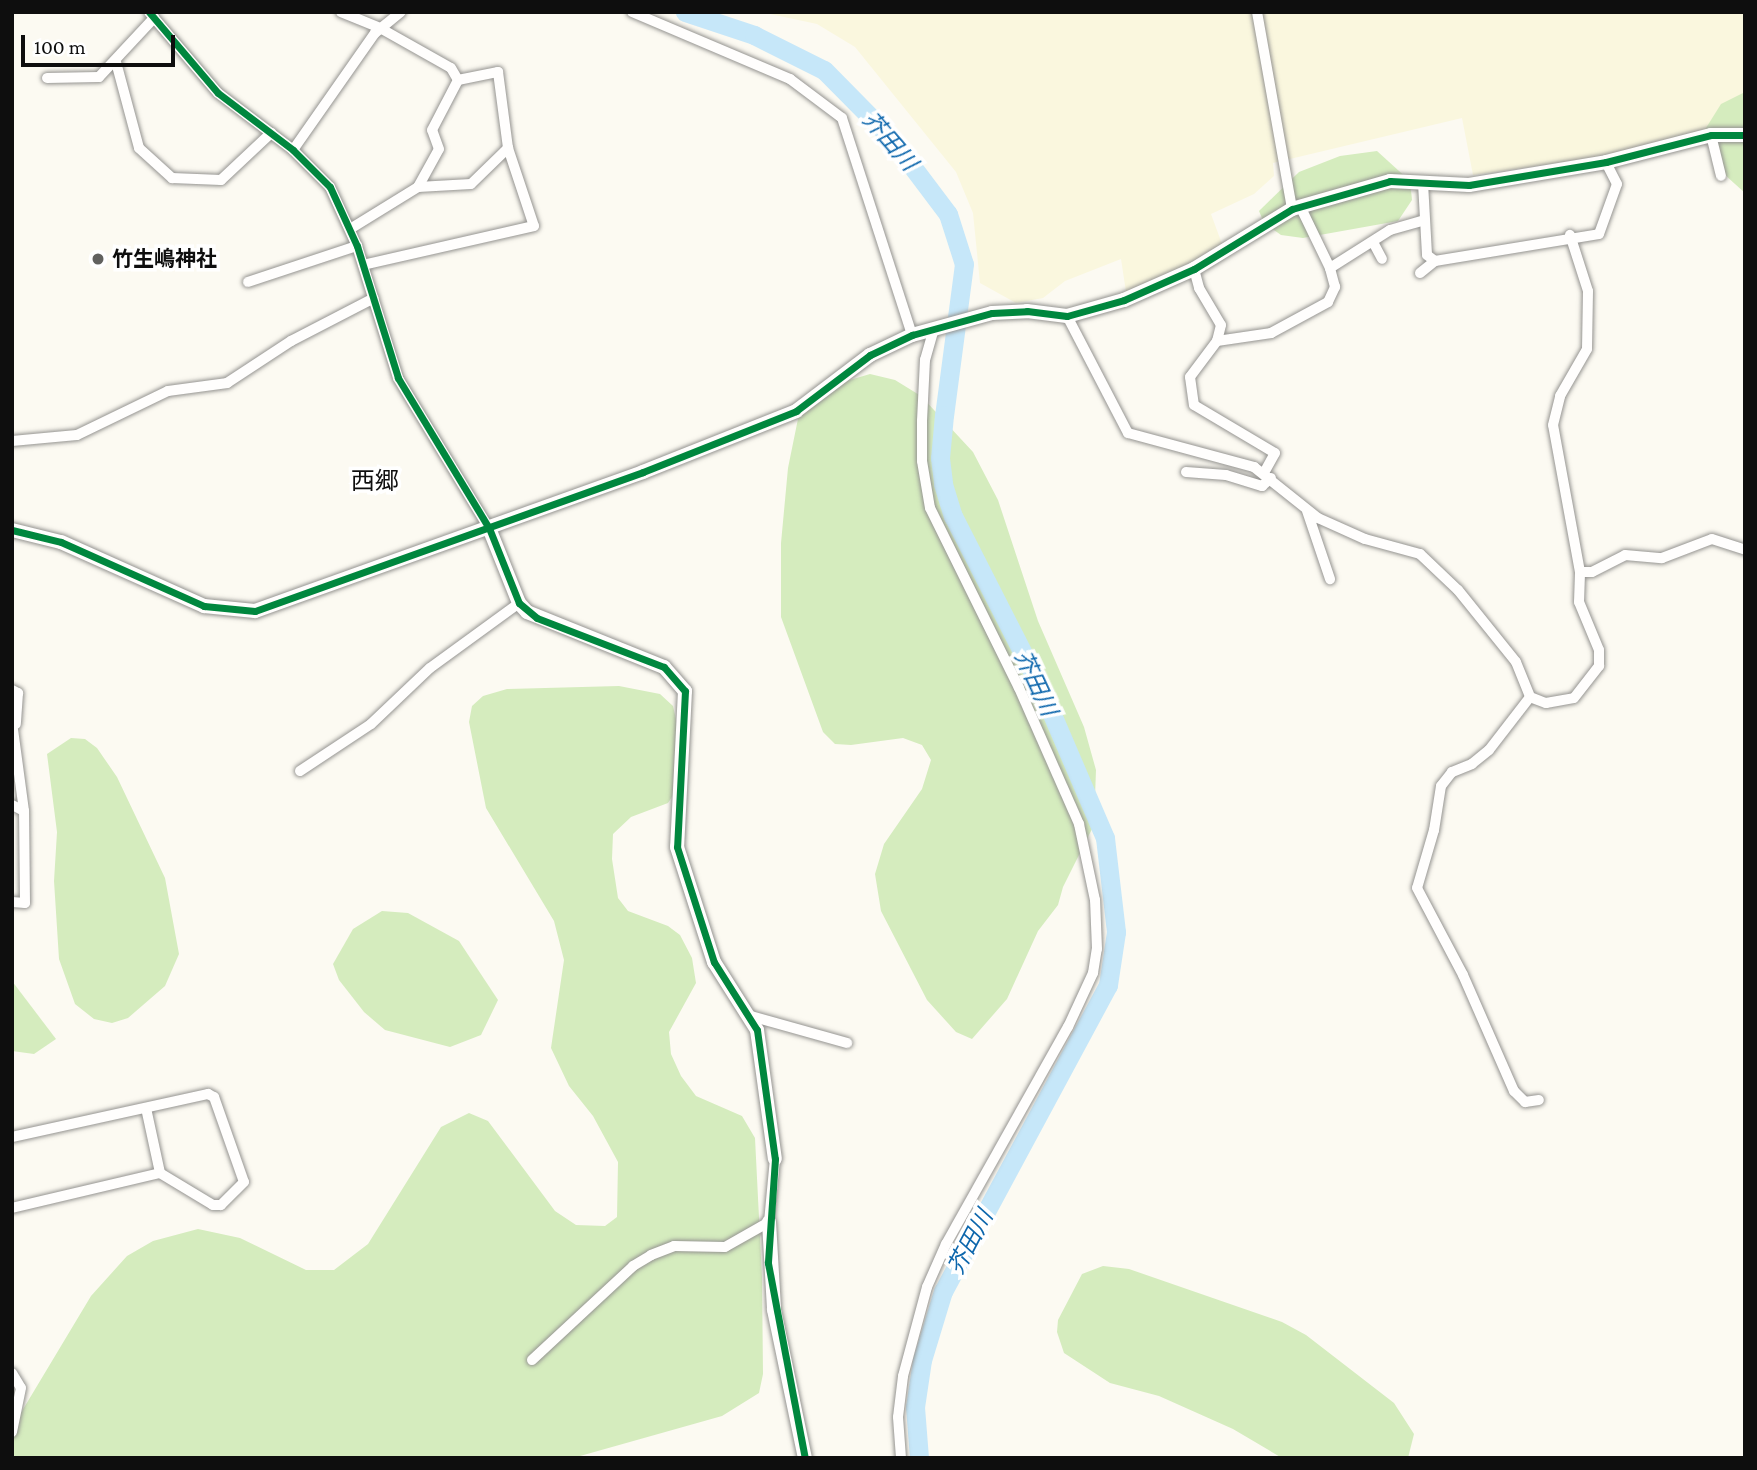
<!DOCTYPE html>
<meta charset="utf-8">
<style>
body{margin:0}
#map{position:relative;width:1757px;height:1470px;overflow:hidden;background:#fcfaf2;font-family:"Crimson Pro","Noto Sans JP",serif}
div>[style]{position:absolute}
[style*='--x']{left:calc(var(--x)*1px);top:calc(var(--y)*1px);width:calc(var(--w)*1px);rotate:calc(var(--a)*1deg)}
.farmland>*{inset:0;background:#faf7de}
.forest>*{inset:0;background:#d5ecbe}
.river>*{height:19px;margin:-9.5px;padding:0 9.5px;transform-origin:9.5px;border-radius:9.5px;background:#c6e7f9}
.roads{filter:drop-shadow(0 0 2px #959491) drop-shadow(0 0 2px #959491)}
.minor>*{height:10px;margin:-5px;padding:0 5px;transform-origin:5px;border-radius:5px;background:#fffefd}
.tertiary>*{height:14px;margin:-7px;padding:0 7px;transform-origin:7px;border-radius:7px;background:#fffefd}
.cycleway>*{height:7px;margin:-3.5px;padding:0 3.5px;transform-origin:3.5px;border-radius:3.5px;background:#00873e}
.dots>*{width:19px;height:19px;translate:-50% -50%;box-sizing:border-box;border:4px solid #fff;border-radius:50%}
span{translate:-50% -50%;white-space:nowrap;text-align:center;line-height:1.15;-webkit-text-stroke:7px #fff;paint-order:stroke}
.poi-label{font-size:21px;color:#0e0e0e;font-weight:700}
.left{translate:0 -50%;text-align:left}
.water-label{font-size:23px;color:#0c66ac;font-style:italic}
.quarter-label{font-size:24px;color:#0e0e0e}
.frame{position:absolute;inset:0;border:14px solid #0e0e0e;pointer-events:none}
.scale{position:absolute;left:21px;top:35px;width:154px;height:32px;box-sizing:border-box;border:4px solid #0e0e0e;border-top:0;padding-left:9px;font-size:21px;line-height:24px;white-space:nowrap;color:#0e0e0e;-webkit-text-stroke:5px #fff;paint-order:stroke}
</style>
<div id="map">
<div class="farmland">
<div style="clip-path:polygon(761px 12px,1745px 12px,1745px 127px,1599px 157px,1473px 175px,1462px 118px,1273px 163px,1274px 176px,1254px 194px,1211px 214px,1222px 244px,1186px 267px,1126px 292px,1121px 259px,1065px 281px,1043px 298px,1016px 303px,980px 283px,973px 213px,956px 172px,855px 47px,817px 24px)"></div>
</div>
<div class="forest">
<div style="clip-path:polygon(1745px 92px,1745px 193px,1715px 166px,1706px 128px,1721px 104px)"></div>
<div style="clip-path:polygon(1377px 151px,1410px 181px,1412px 200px,1398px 221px,1303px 238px,1281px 235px,1264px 223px,1259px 211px,1299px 172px,1340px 156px)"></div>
<div style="clip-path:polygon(870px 374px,895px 380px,921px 396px,973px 452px,998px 500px,1038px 621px,1084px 727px,1096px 770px,1094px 825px,1063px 887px,1058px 905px,1038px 931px,1007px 999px,972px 1039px,956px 1032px,927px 1000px,881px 911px,875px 874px,884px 844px,922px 789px,931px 760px,922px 745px,903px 738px,851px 745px,835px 744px,823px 732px,781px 617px,781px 543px,788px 468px,801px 404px,823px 388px)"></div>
<div style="clip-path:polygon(619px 686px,660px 694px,673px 706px,681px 741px,677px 789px,668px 803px,631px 817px,613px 834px,612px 859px,618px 898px,628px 911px,668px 926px,680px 935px,692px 958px,696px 983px,669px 1032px,671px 1054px,681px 1076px,696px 1096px,742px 1116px,755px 1138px,762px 1277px,763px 1374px,759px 1393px,722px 1416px,573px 1458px,12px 1458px,13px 1426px,91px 1296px,127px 1256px,153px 1241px,198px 1229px,240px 1238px,306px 1270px,334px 1270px,368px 1244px,441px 1127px,469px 1113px,488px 1121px,555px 1211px,576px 1225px,605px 1226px,617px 1217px,618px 1162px,593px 1116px,569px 1086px,551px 1048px,564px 960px,554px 921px,486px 808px,469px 722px,472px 706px,483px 696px,507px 689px)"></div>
<div style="clip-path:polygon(71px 738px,85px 739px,97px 748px,117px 777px,165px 878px,179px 954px,165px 986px,128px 1018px,112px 1023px,94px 1019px,75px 1004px,59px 959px,54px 881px,57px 832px,47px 754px)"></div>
<div style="clip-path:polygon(382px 911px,408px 913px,459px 941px,498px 1000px,481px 1035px,450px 1047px,385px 1030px,364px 1012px,339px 980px,333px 964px,353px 929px)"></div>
<div style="clip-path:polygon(12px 981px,56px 1039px,34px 1054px,12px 1051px)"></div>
<div style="clip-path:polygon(1103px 1266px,1129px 1269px,1282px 1322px,1306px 1335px,1394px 1403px,1414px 1434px,1408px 1458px,1282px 1458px,1233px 1429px,1159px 1396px,1110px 1383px,1064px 1353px,1057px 1332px,1058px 1320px,1082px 1274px)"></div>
</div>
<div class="river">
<div style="--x:685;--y:12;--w:73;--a:18.4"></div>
<div style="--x:754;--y:35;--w:78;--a:26.6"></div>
<div style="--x:824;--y:70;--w:94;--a:45.4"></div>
<div style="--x:890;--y:137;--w:96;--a:53"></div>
<div style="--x:948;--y:214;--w:52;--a:72.3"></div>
<div style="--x:964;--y:264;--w:152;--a:97.5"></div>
<div style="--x:944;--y:415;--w:43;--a:95.3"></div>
<div style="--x:940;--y:458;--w:26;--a:83"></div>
<div style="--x:943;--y:484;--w:34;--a:73"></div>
<div style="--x:953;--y:516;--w:196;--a:63"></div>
<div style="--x:1042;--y:691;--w:160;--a:66.8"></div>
<div style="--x:1105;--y:838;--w:95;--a:83.3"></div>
<div style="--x:1116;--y:932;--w:54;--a:98.6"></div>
<div style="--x:1108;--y:985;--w:348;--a:118.3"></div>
<div style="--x:943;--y:1291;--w:72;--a:106.9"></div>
<div style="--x:922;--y:1360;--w:48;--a:98.5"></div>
<div style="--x:915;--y:1407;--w:51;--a:85.5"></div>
</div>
<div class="roads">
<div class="minor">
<div style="--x:149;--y:12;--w:106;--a:49.6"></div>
<div style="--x:218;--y:93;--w:94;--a:37.2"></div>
<div style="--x:293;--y:150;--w:52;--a:45"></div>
<div style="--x:330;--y:187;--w:65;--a:65.4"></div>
<div style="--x:357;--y:246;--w:138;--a:72.7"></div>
<div style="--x:398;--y:378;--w:175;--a:58.8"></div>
<div style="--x:341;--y:12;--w:42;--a:22.3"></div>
<div style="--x:380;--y:28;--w:81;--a:29.4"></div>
<div style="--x:451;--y:68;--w:14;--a:60"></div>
<div style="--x:458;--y:80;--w:41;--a:-11.3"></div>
<div style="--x:498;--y:72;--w:77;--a:82.5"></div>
<div style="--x:508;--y:148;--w:82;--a:71.6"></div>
<div style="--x:534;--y:226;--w:175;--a:167.2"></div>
<div style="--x:632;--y:12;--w:172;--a:23"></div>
<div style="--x:790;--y:79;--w:65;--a:36.9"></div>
<div style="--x:842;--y:118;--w:228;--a:72.1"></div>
<div style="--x:1257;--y:12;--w:200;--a:79.9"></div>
<div style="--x:116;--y:62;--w:89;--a:75"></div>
<div style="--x:139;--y:148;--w:45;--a:42.3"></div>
<div style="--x:172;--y:178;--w:49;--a:2.3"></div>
<div style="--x:221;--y:180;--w:69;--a:-43.2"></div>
<div style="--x:47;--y:78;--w:52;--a:-1.1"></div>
<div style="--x:99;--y:77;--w:81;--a:-47"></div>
<div style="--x:1711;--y:135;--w:42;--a:76.3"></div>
<div style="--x:293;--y:150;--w:143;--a:-55"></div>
<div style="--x:375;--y:33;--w:33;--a:-39"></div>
<div style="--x:1423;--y:183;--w:72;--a:86.8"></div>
<div style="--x:1427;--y:255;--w:10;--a:37"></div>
<div style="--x:1435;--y:261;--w:166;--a:-9.3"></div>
<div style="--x:1599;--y:234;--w:53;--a:-70.2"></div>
<div style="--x:1617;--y:184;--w:25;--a:-117"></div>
<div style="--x:418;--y:187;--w:53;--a:-3.2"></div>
<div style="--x:471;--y:184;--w:52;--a:-44.2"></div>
<div style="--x:1300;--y:206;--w:69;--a:64.2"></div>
<div style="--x:350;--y:229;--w:80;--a:-31.7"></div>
<div style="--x:418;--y:187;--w:43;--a:-61.1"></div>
<div style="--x:439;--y:149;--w:20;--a:-110"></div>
<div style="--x:432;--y:130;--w:56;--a:-62.5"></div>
<div style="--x:1373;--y:242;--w:19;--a:62"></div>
<div style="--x:1194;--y:269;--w:20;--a:75"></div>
<div style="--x:1199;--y:288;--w:43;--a:59.3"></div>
<div style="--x:1221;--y:325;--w:16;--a:104"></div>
<div style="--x:1217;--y:341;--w:45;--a:126.9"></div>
<div style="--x:1190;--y:377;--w:28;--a:82"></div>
<div style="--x:1194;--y:405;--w:94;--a:30.7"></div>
<div style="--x:1275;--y:453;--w:23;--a:119"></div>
<div style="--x:1420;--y:273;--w:19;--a:-39"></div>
<div style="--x:248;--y:282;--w:115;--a:-18.3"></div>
<div style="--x:1067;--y:316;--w:132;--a:62.5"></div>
<div style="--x:1128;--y:433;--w:131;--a:15.1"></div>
<div style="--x:1254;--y:467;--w:82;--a:38.6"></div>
<div style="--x:1318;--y:518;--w:51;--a:24.1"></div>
<div style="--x:1365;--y:539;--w:57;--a:15.3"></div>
<div style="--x:1420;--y:554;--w:52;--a:43.5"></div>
<div style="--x:1458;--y:590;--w:92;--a:51.1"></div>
<div style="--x:1516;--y:662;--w:38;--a:68"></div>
<div style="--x:1530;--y:697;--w:17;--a:21"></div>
<div style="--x:1546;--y:703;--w:28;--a:-10"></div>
<div style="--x:1574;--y:698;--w:41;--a:-52"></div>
<div style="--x:1599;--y:666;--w:16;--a:-90"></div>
<div style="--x:1599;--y:650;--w:52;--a:-112.6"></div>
<div style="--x:1579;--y:602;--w:30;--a:-88"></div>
<div style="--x:1580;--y:572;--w:149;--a:-100.4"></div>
<div style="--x:1553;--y:425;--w:30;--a:-76"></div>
<div style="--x:1560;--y:396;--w:54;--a:-60.1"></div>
<div style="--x:1587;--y:349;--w:58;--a:-89"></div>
<div style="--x:1588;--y:291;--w:59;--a:-107.8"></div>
<div style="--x:1217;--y:341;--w:55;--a:-8.4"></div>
<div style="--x:1271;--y:333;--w:65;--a:-28.5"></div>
<div style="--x:1328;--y:302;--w:17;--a:-65"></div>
<div style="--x:1335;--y:287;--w:20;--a:-105"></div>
<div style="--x:1330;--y:268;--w:71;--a:-32.3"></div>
<div style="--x:1390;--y:230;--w:35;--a:-16"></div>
<div style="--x:12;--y:441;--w:65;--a:-5.3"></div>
<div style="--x:77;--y:435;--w:101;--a:-25.8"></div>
<div style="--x:168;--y:391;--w:60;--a:-7.7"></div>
<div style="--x:227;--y:383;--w:77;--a:-33.3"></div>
<div style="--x:291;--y:341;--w:93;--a:-27.4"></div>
<div style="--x:1186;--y:472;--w:40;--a:4.3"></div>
<div style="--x:1226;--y:475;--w:38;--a:17"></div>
<div style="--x:1262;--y:486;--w:12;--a:-42"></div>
<div style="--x:1307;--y:511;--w:72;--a:71.3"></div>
<div style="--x:1580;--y:572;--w:12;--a:0"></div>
<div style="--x:1592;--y:572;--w:37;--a:-27"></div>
<div style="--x:1625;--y:555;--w:37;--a:5"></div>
<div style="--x:1662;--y:558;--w:53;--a:-20.8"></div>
<div style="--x:1712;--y:539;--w:35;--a:18"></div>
<div style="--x:12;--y:690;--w:7;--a:27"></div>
<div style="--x:18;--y:693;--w:31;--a:94"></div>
<div style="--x:1530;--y:697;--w:67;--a:127.7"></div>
<div style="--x:1489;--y:750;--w:22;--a:141"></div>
<div style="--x:1472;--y:764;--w:22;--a:158"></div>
<div style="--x:1452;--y:772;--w:18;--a:128"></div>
<div style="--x:1441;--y:786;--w:45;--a:99"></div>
<div style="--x:1434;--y:830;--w:60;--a:106.3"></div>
<div style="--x:1417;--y:888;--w:98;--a:62.1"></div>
<div style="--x:1463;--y:975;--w:127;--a:66.3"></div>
<div style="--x:1514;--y:1091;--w:16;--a:45"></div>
<div style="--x:1525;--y:1102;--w:14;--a:-8"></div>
<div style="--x:12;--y:722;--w:90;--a:82.3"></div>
<div style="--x:24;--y:811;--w:13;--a:-153"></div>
<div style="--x:300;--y:771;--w:85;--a:-33.5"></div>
<div style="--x:371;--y:724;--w:81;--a:-43.5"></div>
<div style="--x:430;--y:668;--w:110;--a:-36.1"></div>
<div style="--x:12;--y:902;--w:13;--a:4"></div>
<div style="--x:25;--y:903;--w:92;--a:-90.6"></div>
<div style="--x:747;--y:1015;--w:104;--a:15.6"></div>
<div style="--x:146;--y:1108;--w:66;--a:77.8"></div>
<div style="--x:12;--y:1137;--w:201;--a:-12.4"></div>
<div style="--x:208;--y:1094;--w:7;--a:27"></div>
<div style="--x:214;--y:1097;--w:90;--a:70.6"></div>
<div style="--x:244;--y:1182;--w:33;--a:135"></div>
<div style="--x:221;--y:1205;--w:8;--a:180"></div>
<div style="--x:213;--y:1205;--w:62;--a:-148.9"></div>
<div style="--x:160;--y:1173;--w:152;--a:166.7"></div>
<div style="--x:532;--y:1360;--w:138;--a:-42.9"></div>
<div style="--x:633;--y:1266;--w:21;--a:-31"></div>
<div style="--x:651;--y:1255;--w:25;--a:-21"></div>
<div style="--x:674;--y:1246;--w:51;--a:1.1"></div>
<div style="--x:725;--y:1247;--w:51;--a:-29.6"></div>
<div style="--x:769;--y:1222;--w:63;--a:-84.6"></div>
<div style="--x:12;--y:1373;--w:17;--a:59"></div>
<div style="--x:21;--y:1388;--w:45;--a:101.6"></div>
<div style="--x:901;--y:1458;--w:41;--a:-94.2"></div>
<div style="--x:898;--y:1417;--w:41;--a:-83"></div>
<div style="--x:903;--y:1376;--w:92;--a:-74.9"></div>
<div style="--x:927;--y:1287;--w:47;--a:-66.2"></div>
<div style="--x:946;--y:1244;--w:249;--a:-60.7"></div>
<div style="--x:1068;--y:1027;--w:60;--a:-65.2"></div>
<div style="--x:1093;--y:973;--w:24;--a:-81"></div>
<div style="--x:1097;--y:949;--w:49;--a:-92.3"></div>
<div style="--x:1095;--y:900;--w:78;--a:-101.9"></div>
<div style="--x:1079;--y:824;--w:149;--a:-113.8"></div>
<div style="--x:1019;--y:688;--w:201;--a:-116.3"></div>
<div style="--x:930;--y:508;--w:48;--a:-99.7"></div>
<div style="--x:922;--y:461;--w:40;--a:-90"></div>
<div style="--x:922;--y:421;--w:61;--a:-87.2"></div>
<div style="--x:925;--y:360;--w:32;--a:-74"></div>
</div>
<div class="tertiary">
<div style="--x:489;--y:528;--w:81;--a:68.2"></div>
<div style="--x:519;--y:603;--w:12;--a:48"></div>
<div style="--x:527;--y:612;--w:148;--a:21.9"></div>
<div style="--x:664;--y:667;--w:32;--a:49"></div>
<div style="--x:685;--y:691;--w:156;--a:92.9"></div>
<div style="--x:677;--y:847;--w:121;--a:72.2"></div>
<div style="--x:714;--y:962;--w:80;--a:57.7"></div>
<div style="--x:757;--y:1030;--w:130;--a:82.1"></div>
<div style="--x:12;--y:530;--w:50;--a:13.8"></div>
<div style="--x:61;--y:542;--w:157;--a:24.1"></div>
<div style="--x:204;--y:606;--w:51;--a:5.6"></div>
<div style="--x:255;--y:611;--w:412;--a:-19.7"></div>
<div style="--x:643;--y:472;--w:165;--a:-21.7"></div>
<div style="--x:796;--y:411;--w:93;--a:-37.1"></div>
<div style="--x:870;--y:355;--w:47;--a:-25.5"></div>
<div style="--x:912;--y:335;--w:83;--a:-15.4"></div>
<div style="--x:992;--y:313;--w:35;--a:-3"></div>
<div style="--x:1027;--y:311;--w:40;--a:7.1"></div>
<div style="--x:1067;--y:316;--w:59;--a:-15.7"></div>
<div style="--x:1124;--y:300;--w:77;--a:-23.9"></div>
<div style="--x:1194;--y:269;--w:115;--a:-31.5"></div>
<div style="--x:1292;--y:209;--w:102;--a:-15.9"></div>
<div style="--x:1390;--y:181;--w:79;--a:2.9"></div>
<div style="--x:1469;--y:185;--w:139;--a:-9.5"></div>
<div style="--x:1606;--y:162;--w:108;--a:-14.4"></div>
<div style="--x:1711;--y:135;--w:34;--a:0"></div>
<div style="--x:769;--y:1222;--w:88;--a:86.7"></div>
<div style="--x:774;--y:1310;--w:151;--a:78.2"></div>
</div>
</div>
<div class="cycleway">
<div style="--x:149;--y:12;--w:106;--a:49.6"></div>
<div style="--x:218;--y:93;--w:94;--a:37.2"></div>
<div style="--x:293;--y:150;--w:52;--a:45"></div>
<div style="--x:330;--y:187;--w:65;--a:65.4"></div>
<div style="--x:357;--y:246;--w:138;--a:72.7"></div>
<div style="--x:398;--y:378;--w:175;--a:58.8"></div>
<div style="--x:489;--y:528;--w:81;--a:68.2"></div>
<div style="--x:519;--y:603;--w:23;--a:40"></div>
<div style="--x:537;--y:618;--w:136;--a:21.1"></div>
<div style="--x:664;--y:667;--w:32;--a:49"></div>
<div style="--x:685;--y:691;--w:156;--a:92.9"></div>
<div style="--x:677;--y:847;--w:121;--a:72.2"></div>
<div style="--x:714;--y:962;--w:80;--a:57.7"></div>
<div style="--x:757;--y:1030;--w:130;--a:82.1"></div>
<div style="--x:775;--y:1159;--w:104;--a:93.9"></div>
<div style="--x:768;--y:1263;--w:198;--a:79.3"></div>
<div style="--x:12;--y:530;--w:50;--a:13.8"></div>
<div style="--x:61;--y:542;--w:157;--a:24.1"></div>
<div style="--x:204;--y:606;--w:51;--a:5.6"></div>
<div style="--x:255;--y:611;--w:412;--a:-19.7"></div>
<div style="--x:643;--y:472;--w:165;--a:-21.7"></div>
<div style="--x:796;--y:411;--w:93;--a:-37.1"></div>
<div style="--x:870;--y:355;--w:47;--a:-25.5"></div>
<div style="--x:912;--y:335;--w:83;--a:-15.4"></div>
<div style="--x:992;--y:313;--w:35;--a:-3"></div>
<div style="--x:1027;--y:311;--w:40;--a:7.1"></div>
<div style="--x:1067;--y:316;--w:59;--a:-15.7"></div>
<div style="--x:1124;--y:300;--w:77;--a:-23.9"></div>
<div style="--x:1194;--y:269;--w:115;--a:-31.5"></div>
<div style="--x:1292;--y:209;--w:102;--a:-15.9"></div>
<div style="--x:1390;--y:181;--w:79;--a:2.9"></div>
<div style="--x:1469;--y:185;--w:139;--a:-9.5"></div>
<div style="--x:1606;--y:162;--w:108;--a:-14.4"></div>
<div style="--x:1711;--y:135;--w:34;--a:0"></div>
</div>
<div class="dots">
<div style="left:98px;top:259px;background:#61615e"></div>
</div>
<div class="poi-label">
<span class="left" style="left:112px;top:259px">竹生嶋神社</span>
</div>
<div class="water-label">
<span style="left:890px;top:141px;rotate:49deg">芥田川</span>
<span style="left:1036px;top:683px;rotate:65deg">芥田川</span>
<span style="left:970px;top:1242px;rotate:-62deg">芥田川</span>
</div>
<div class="quarter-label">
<span style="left:375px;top:481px">西郷</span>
</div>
<div class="frame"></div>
<div class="scale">100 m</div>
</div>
